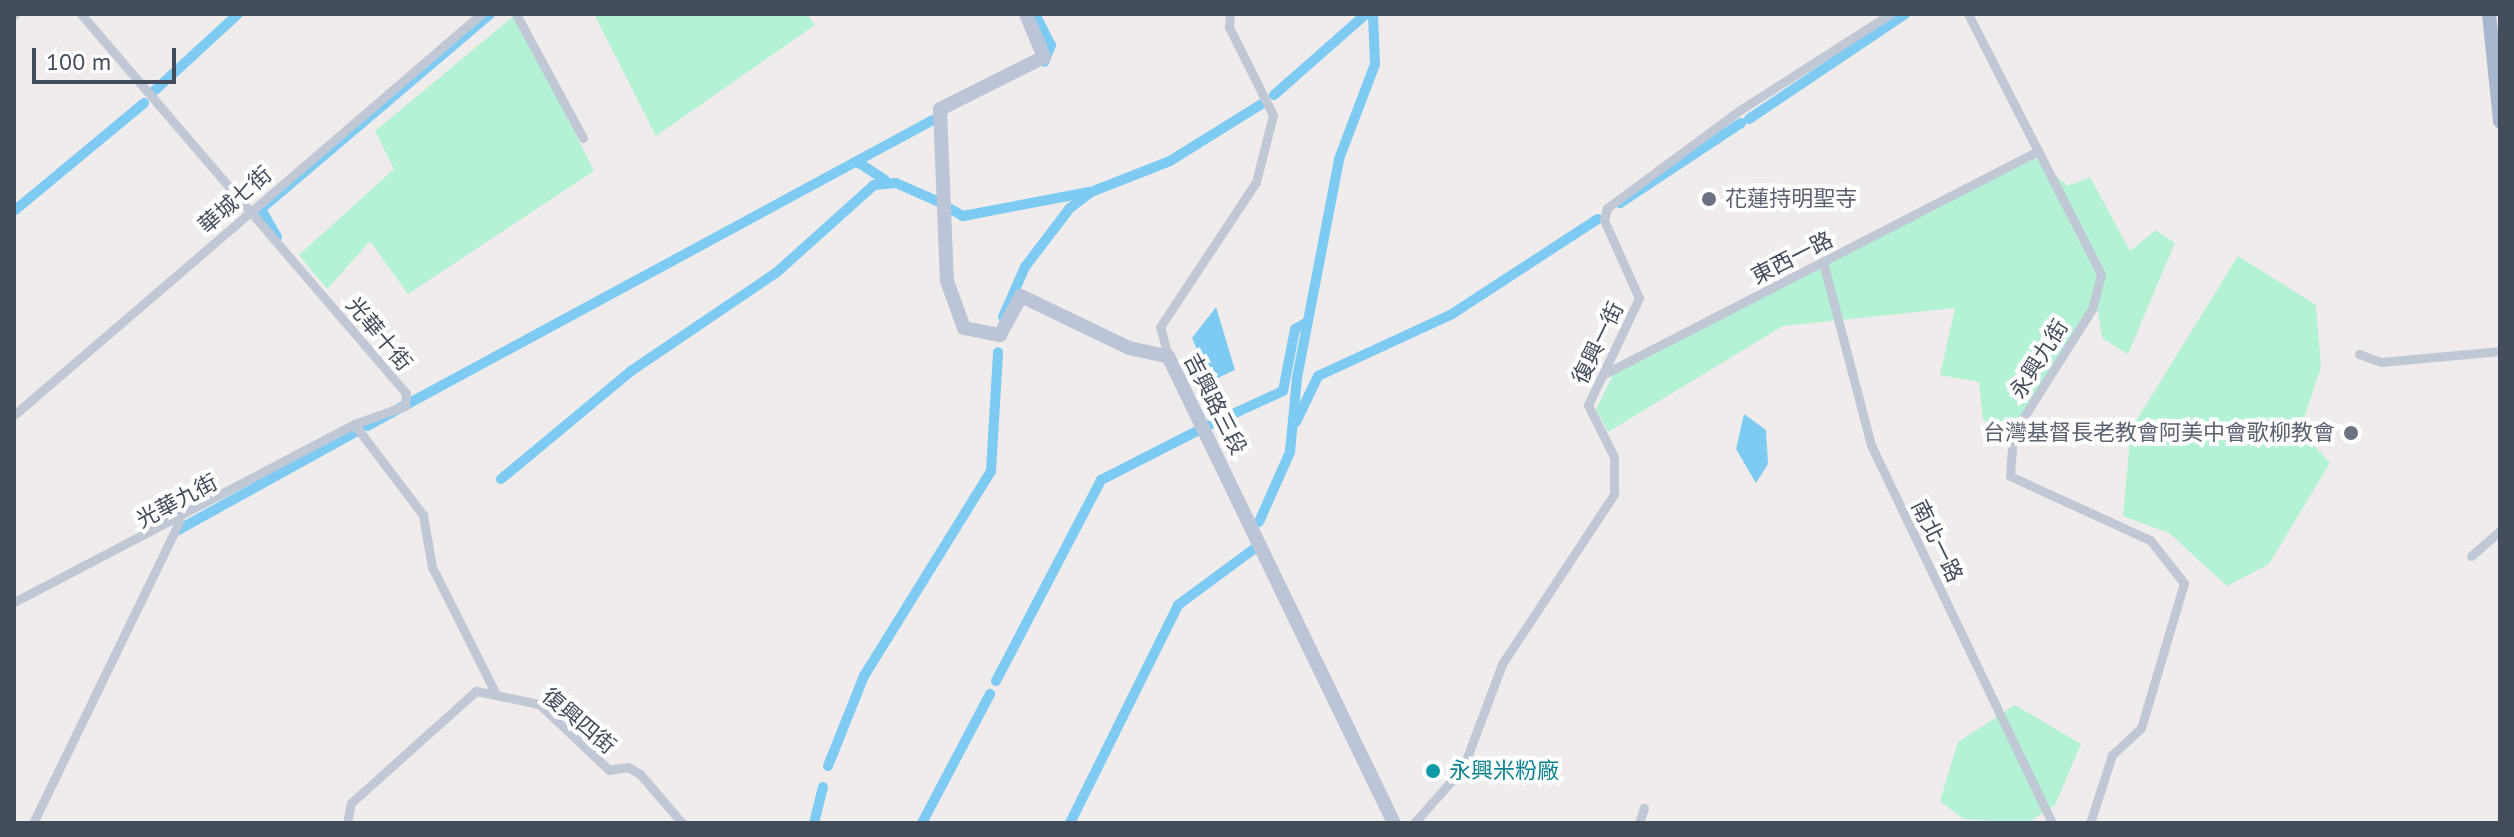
<!DOCTYPE html>
<meta charset="utf-8">
<style>
body{margin:0}
#map{position:relative;width:2514px;height:837px;overflow:hidden;background:#efeceb;font-family:"PT Sans","Noto Sans TC",sans-serif}
div>[style]{position:absolute}
[style*='--x']{left:calc(var(--x)*1px);top:calc(var(--y)*1px);width:calc(var(--w)*1px);rotate:calc(var(--a)*1deg)}
.green>*{inset:0;background:#b4f2d5}
.water>*{inset:0;background:#7dcaf3}
.canal>*{height:10px;margin:-5px;padding:0 5px;transform-origin:5px;border-radius:5px;background:#7dcaf3}
.street>*{height:9px;margin:-4.5px;padding:0 4.5px;transform-origin:4.5px;border-radius:4.5px;background:#c0c8d5}
.secondary>*{height:14px;margin:-7px;padding:0 7px;transform-origin:7px;border-radius:7px;background:#bcc5d7}
.primary>*{height:14px;margin:-7px;padding:0 7px;transform-origin:7px;border-radius:7px;background:#a8b6ce}
.dots>*{width:22px;height:22px;translate:-50% -50%;box-sizing:border-box;border:4px solid #fff;border-radius:50%}
span{translate:-50% -50%;white-space:nowrap;text-align:center;line-height:1.15;-webkit-text-stroke:8px #fff;paint-order:stroke}
.worship-label{font-size:22px;color:#5b616d}
.left{translate:0 -50%;text-align:left}
.right{translate:-100% -50%;text-align:right}
.street-label{font-size:22px;color:#434c5a}
.culture-label{font-size:22px;color:#0d838f}
.frame{position:absolute;inset:0;border:16px solid #434c5a;pointer-events:none}
.scale{position:absolute;left:32px;top:48px;width:144px;height:36px;box-sizing:border-box;border:4px solid #434c5a;border-top:0;padding-left:10px;font-size:24px;line-height:28px;white-space:nowrap;color:#434c5a;-webkit-text-stroke:6px #fff;paint-order:stroke}
</style>
<div id="map">
<div class="green">
<div style="clip-path:polygon(516px 14px,594px 171px,408px 294px,370px 241px,327px 289px,299px 255px,394px 169px,375px 131px)"></div>
<div style="clip-path:polygon(594px 14px,807px 14px,815px 25px,656px 136px)"></div>
<div style="clip-path:polygon(2035px 158px,2068px 186px,2090px 177px,2130px 251px,2156px 230px,2175px 243px,2128px 354px,2102px 338px,2097px 306px,2013px 431px,1983px 420px,1979px 382px,1940px 375px,1955px 308px,1783px 326px,1608px 432px,1596px 409px,1617px 367px)"></div>
<div style="clip-path:polygon(2238px 256px,2316px 305px,2321px 367px,2300px 430px,2330px 463px,2269px 564px,2227px 586px,2169px 533px,2123px 516px,2131px 429px)"></div>
<div style="clip-path:polygon(2015px 705px,2081px 744px,2055px 805px,2027px 823px,1963px 819px,1940px 801px,1958px 742px)"></div>
</div>
<div class="water">
<div style="clip-path:polygon(1216px 307px,1235px 370px,1211px 381px,1192px 338px)"></div>
<div style="clip-path:polygon(1744px 414px,1766px 430px,1768px 464px,1756px 483px,1736px 449px)"></div>
</div>
<div class="canal">
<div style="--x:1035;--y:14;--w:35;--a:63"></div>
<div style="--x:1051;--y:45;--w:18;--a:112"></div>
<div style="--x:152;--y:93;--w:117;--a:-42.6"></div>
<div style="--x:1274;--y:95;--w:123;--a:-41.4"></div>
<div style="--x:1749;--y:119;--w:188;--a:-33.9"></div>
<div style="--x:859;--y:163;--w:31;--a:33"></div>
<div style="--x:1620;--y:203;--w:145;--a:-33.5"></div>
<div style="--x:949;--y:208;--w:16;--a:30"></div>
<div style="--x:963;--y:216;--w:128;--a:-10.8"></div>
<div style="--x:14;--y:211;--w:169;--a:-39.7"></div>
<div style="--x:277;--y:237;--w:32;--a:-120"></div>
<div style="--x:261;--y:209;--w:301;--a:-40.4"></div>
<div style="--x:1003;--y:317;--w:55;--a:-66.3"></div>
<div style="--x:1025;--y:267;--w:74;--a:-52.7"></div>
<div style="--x:1070;--y:208;--w:26;--a:-37"></div>
<div style="--x:1091;--y:192;--w:85;--a:-21.4"></div>
<div style="--x:1170;--y:161;--w:110;--a:-31.9"></div>
<div style="--x:1296;--y:422;--w:51;--a:-64.4"></div>
<div style="--x:1318;--y:376;--w:148;--a:-24.8"></div>
<div style="--x:1452;--y:314;--w:174;--a:-33.1"></div>
<div style="--x:1209;--y:425;--w:81;--a:-24.7"></div>
<div style="--x:1283;--y:391;--w:63;--a:-79"></div>
<div style="--x:1295;--y:329;--w:13;--a:-29"></div>
<div style="--x:367;--y:426;--w:643;--a:-28.4"></div>
<div style="--x:501;--y:479;--w:169;--a:-39.7"></div>
<div style="--x:631;--y:371;--w:175;--a:-34.1"></div>
<div style="--x:776;--y:273;--w:132;--a:-41.9"></div>
<div style="--x:874;--y:185;--w:22;--a:-5"></div>
<div style="--x:896;--y:183;--w:47;--a:23.8"></div>
<div style="--x:1259;--y:522;--w:77;--a:-66.1"></div>
<div style="--x:1290;--y:452;--w:74;--a:-84.6"></div>
<div style="--x:1297;--y:378;--w:223;--a:-79.1"></div>
<div style="--x:1339;--y:159;--w:102;--a:-69.2"></div>
<div style="--x:1375;--y:64;--w:50;--a:-92.3"></div>
<div style="--x:178;--y:530;--w:205;--a:-28.9"></div>
<div style="--x:996;--y:681;--w:227;--a:-62.4"></div>
<div style="--x:1101;--y:480;--w:110;--a:-27"></div>
<div style="--x:828;--y:766;--w:97;--a:-68.2"></div>
<div style="--x:864;--y:676;--w:241;--a:-58.2"></div>
<div style="--x:991;--y:471;--w:119;--a:-86.6"></div>
<div style="--x:814;--y:823;--w:37;--a:-76"></div>
<div style="--x:922;--y:823;--w:146;--a:-62.2"></div>
<div style="--x:1070;--y:823;--w:243;--a:-63.6"></div>
<div style="--x:1178;--y:605;--w:96;--a:-36.5"></div>
</div>
<div class="street">
<div style="--x:81;--y:14;--w:499;--a:49.4"></div>
<div style="--x:406;--y:393;--w:13;--a:94"></div>
<div style="--x:405;--y:406;--w:54;--a:160.6"></div>
<div style="--x:354;--y:424;--w:114;--a:52.8"></div>
<div style="--x:423;--y:515;--w:53;--a:80.2"></div>
<div style="--x:432;--y:567;--w:140;--a:63.3"></div>
<div style="--x:516;--y:14;--w:141;--a:61.6"></div>
<div style="--x:1968;--y:14;--w:292;--a:62.9"></div>
<div style="--x:2101;--y:274;--w:36;--a:104"></div>
<div style="--x:2092;--y:309;--w:148;--a:122.3"></div>
<div style="--x:2013;--y:434;--w:42;--a:94.1"></div>
<div style="--x:2010;--y:476;--w:154;--a:24.6"></div>
<div style="--x:2150;--y:540;--w:55;--a:51.7"></div>
<div style="--x:2184;--y:583;--w:151;--a:106.5"></div>
<div style="--x:2141;--y:728;--w:40;--a:137"></div>
<div style="--x:2112;--y:755;--w:71;--a:107.9"></div>
<div style="--x:14;--y:15;--w:1;--a:-45"></div>
<div style="--x:1823;--y:262;--w:189;--a:75.3"></div>
<div style="--x:1871;--y:445;--w:419;--a:64.4"></div>
<div style="--x:2359;--y:354;--w:23;--a:20"></div>
<div style="--x:2381;--y:362;--w:120;--a:-5.3"></div>
<div style="--x:1168;--y:356;--w:30;--a:-105"></div>
<div style="--x:1160;--y:327;--w:174;--a:-56.5"></div>
<div style="--x:1256;--y:182;--w:69;--a:-75.8"></div>
<div style="--x:1273;--y:115;--w:98;--a:-116.6"></div>
<div style="--x:1229;--y:27;--w:13;--a:-86"></div>
<div style="--x:1606;--y:373;--w:486;--a:-27.2"></div>
<div style="--x:14;--y:415;--w:616;--a:-40.65"></div>
<div style="--x:2471;--y:556;--w:38;--a:-41"></div>
<div style="--x:14;--y:602;--w:384;--a:-27.6"></div>
<div style="--x:33;--y:823;--w:335;--a:-64.1"></div>
<div style="--x:347;--y:823;--w:20;--a:-79"></div>
<div style="--x:351;--y:803;--w:168;--a:-41.9"></div>
<div style="--x:476;--y:691;--w:64;--a:11.7"></div>
<div style="--x:539;--y:704;--w:96;--a:43.3"></div>
<div style="--x:609;--y:770;--w:19;--a:-9"></div>
<div style="--x:628;--y:767;--w:14;--a:30"></div>
<div style="--x:640;--y:774;--w:65;--a:49.4"></div>
<div style="--x:1414;--y:823;--w:74;--a:-48.3"></div>
<div style="--x:1463;--y:768;--w:111;--a:-69.4"></div>
<div style="--x:1502;--y:664;--w:204;--a:-56.6"></div>
<div style="--x:1614;--y:494;--w:37;--a:-90"></div>
<div style="--x:1614;--y:457;--w:58;--a:-116.6"></div>
<div style="--x:1588;--y:405;--w:119;--a:-64.5"></div>
<div style="--x:1639;--y:298;--w:85;--a:-114.2"></div>
<div style="--x:1604;--y:220;--w:12;--a:-76"></div>
<div style="--x:1607;--y:208;--w:165;--a:-36.4"></div>
<div style="--x:1740;--y:110;--w:178;--a:-32.6"></div>
<div style="--x:1639;--y:823;--w:16;--a:-72"></div>
</div>
<div class="secondary">
<div style="--x:1026;--y:14;--w:47;--a:67.3"></div>
<div style="--x:1044;--y:57;--w:116;--a:153.4"></div>
<div style="--x:940;--y:109;--w:172;--a:87.7"></div>
<div style="--x:947;--y:281;--w:50;--a:70.1"></div>
<div style="--x:964;--y:328;--w:37;--a:11"></div>
<div style="--x:1000;--y:335;--w:44;--a:-61.7"></div>
<div style="--x:1021;--y:296;--w:120;--a:25.7"></div>
<div style="--x:1129;--y:348;--w:40;--a:12"></div>
<div style="--x:1168;--y:356;--w:519;--a:64.18"></div>
</div>
<div class="primary">
<div style="--x:2489;--y:14;--w:108;--a:84.1"></div>
</div>
<div class="dots">
<div style="left:1709px;top:199px;background:#6b7280"></div>
<div style="left:2351px;top:433px;background:#6b7280"></div>
<div style="left:1433px;top:771px;background:#0f9aa8"></div>
</div>
<div class="worship-label">
<span class="left" style="left:1725px;top:199px">花蓮持明聖寺</span>
<span class="right" style="left:2335px;top:433px">台灣基督長老教會阿美中會歌柳教會</span>
</div>
<div class="street-label">
<span style="left:235px;top:200px;rotate:-41deg">華城七街</span>
<span style="left:1792px;top:258px;rotate:-27deg">東西一路</span>
<span style="left:379px;top:334px;rotate:50deg">光華十街</span>
<span style="left:1598px;top:343px;rotate:-64deg">復興一街</span>
<span style="left:2039px;top:359px;rotate:-58deg">永興九街</span>
<span style="left:1215px;top:404px;rotate:63deg">吉興路三段</span>
<span style="left:177px;top:501px;rotate:-28deg">光華九街</span>
<span style="left:1937px;top:541px;rotate:64deg">南北一路</span>
<span style="left:579px;top:721px;rotate:40deg">復興四街</span>
</div>
<div class="culture-label">
<span class="left" style="left:1449px;top:771px">永興米粉廠</span>
</div>
<div class="frame"></div>
<div class="scale">100 m</div>
</div>
